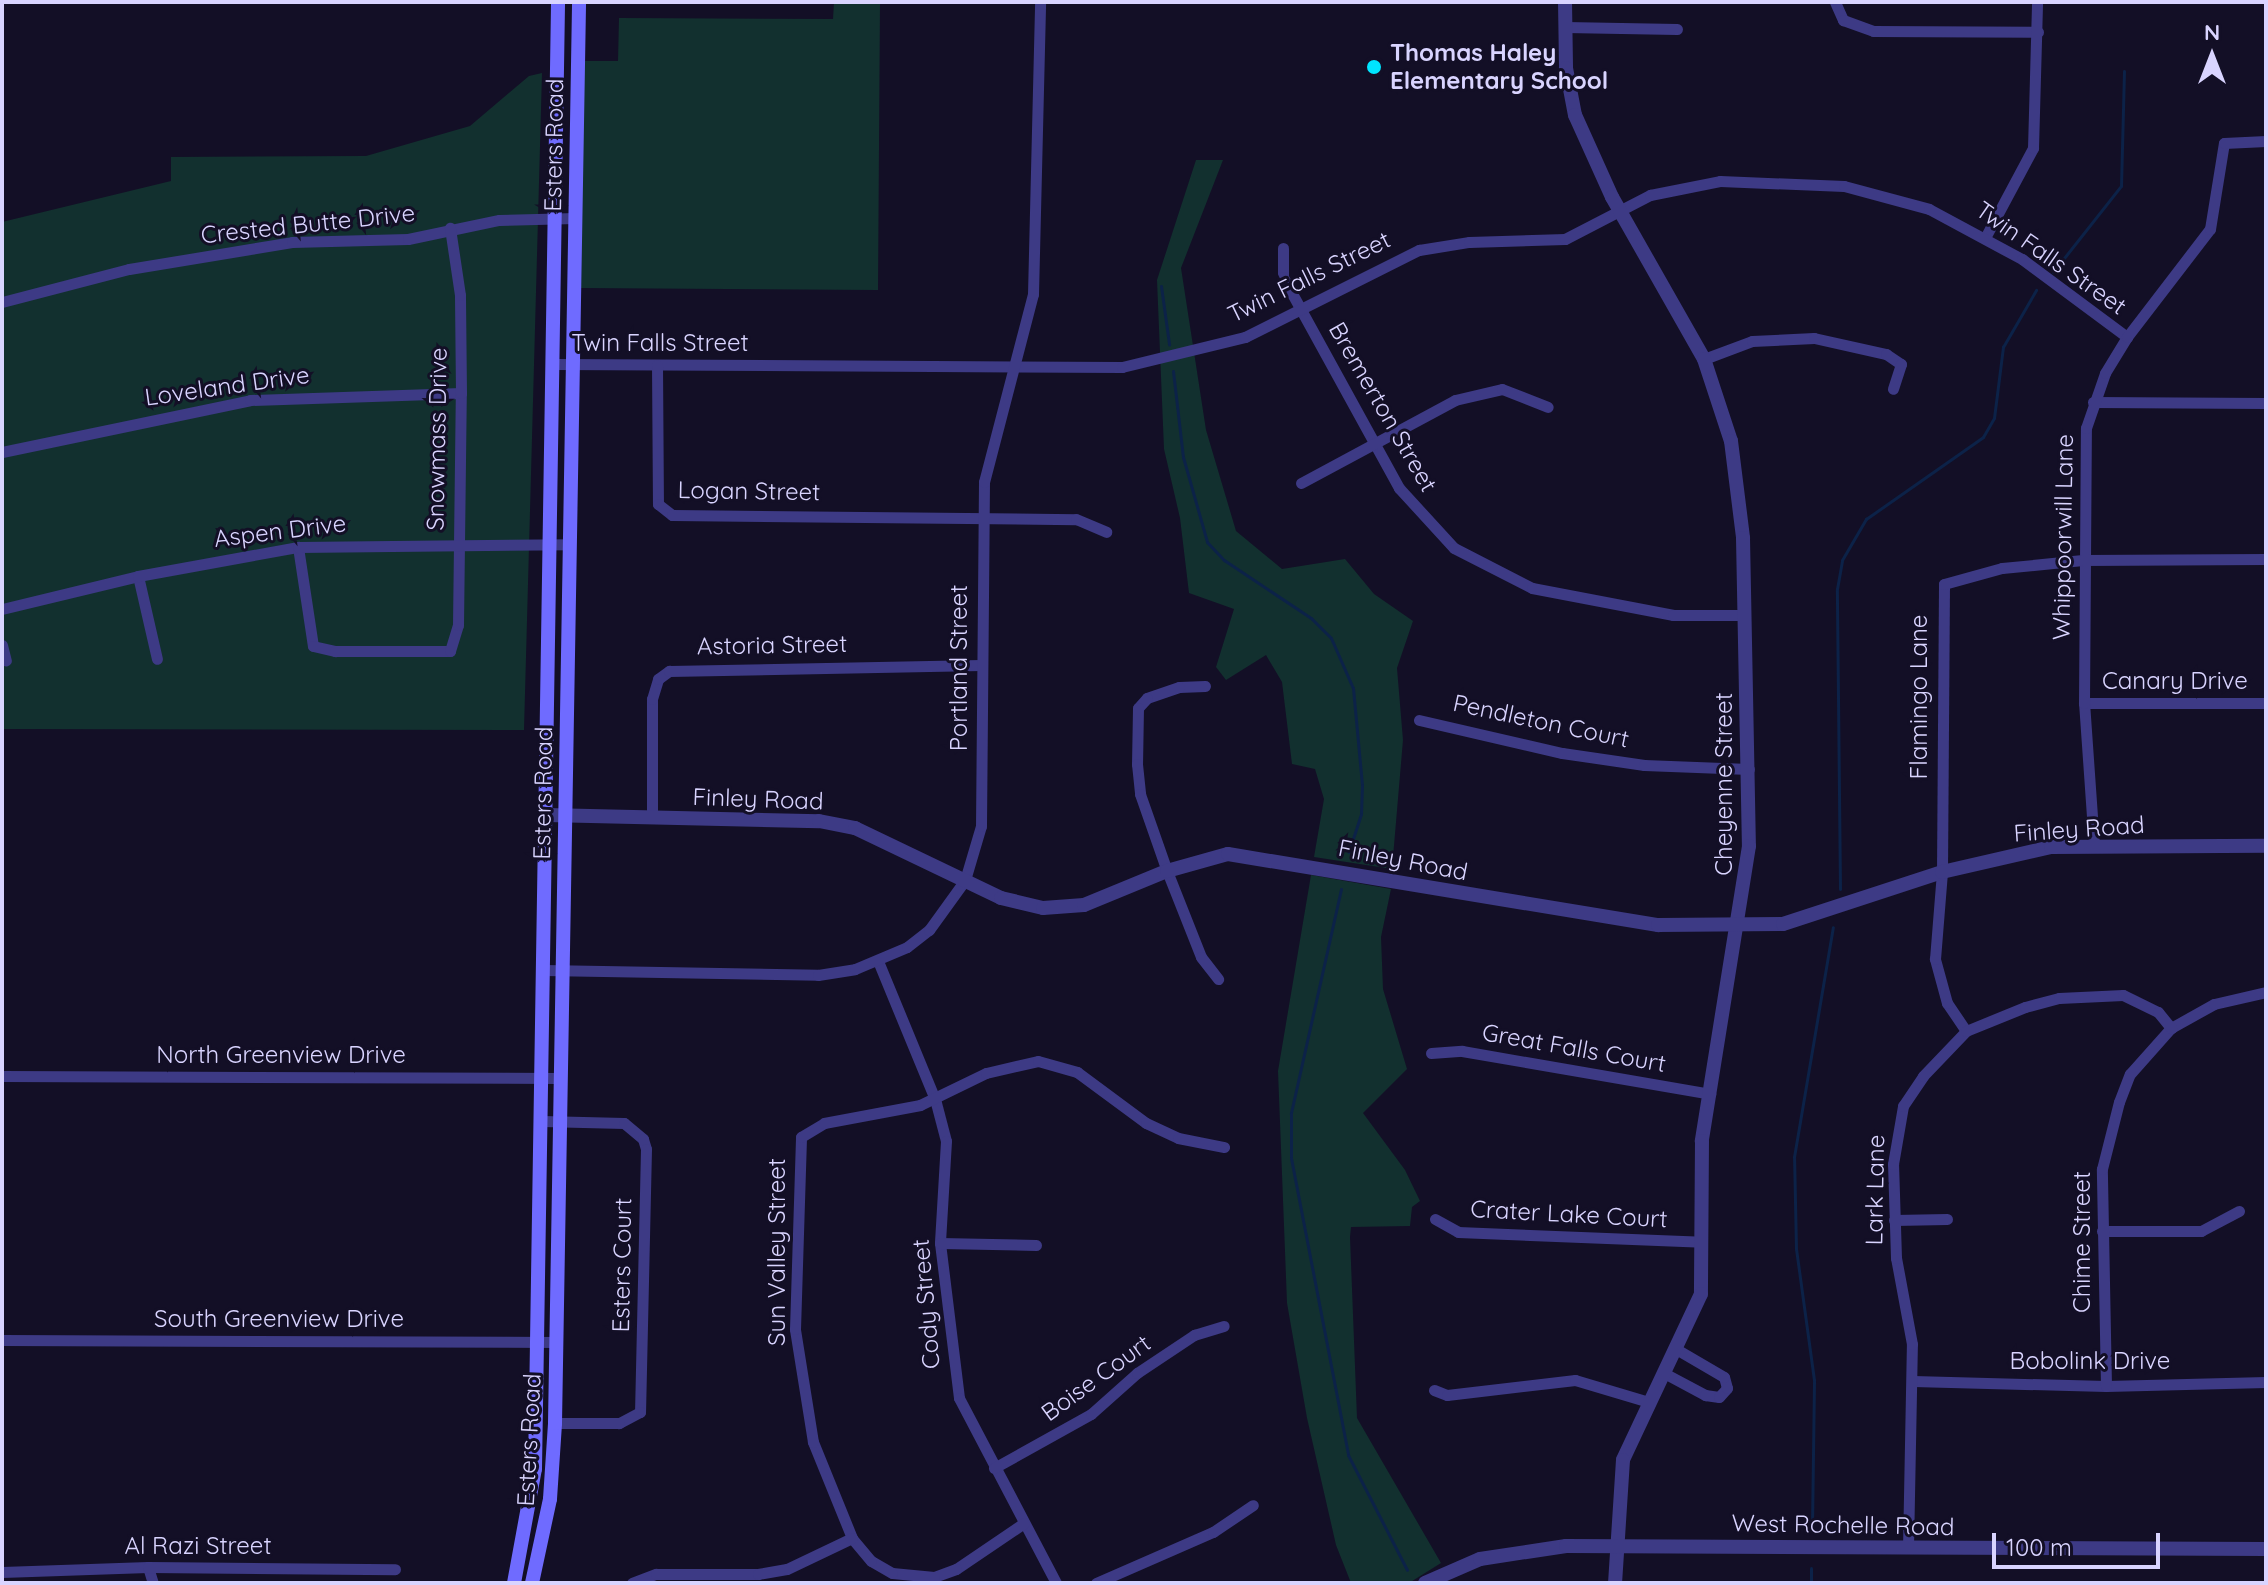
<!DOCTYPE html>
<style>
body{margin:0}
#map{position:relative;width:2268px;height:1585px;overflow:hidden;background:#130f26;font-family:Quicksand,sans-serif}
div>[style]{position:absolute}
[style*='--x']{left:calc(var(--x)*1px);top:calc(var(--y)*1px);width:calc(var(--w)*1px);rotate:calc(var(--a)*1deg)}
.green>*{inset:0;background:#12302f}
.stream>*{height:3px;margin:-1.5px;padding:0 1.5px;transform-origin:1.5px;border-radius:1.5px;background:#0c2248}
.minor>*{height:11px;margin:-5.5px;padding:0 5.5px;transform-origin:5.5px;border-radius:5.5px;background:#3d3a85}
.tertiary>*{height:14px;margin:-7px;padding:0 7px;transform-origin:7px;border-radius:7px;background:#3d3a85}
.secondary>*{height:14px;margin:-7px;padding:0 7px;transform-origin:7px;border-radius:7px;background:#6f6bff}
.dots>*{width:22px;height:22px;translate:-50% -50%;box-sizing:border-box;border:4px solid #130f26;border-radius:50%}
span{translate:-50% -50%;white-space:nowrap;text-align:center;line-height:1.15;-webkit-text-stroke:6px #130f26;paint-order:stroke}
.poi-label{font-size:24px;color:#d9d4ff;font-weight:700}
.left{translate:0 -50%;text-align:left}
.street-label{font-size:24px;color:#d9d4ff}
.frame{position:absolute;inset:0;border:4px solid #d9d4ff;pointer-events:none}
.north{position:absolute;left:2172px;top:16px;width:80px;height:80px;-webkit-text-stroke:6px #130f26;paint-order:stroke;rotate:0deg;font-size:22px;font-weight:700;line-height:32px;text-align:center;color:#d9d4ff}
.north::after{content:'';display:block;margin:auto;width:28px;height:36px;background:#d9d4ff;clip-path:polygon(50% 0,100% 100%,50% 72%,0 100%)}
.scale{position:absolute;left:1992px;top:1533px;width:168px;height:36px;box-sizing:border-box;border:4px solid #d9d4ff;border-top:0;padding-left:10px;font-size:24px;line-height:28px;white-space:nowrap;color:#d9d4ff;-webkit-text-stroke:6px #130f26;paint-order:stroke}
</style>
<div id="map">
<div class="green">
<div style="clip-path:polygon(834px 2px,880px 2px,878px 290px,581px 288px,583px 61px,618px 61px,619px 18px,833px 19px)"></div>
<div style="clip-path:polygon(542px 73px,524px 730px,2px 729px,2px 222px,171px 181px,171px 157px,366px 156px,470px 126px,529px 76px)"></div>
<div style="clip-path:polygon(1196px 160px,1223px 160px,1181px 268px,1206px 430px,1236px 531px,1282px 569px,1345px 559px,1374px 594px,1413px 621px,1397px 668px,1403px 740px,1392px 869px,1314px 857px,1324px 799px,1315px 769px,1292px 764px,1282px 682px,1266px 655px,1226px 680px,1216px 667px,1234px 609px,1189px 593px,1180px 518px,1164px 449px,1157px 280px)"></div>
<div style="clip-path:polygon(1311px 875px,1391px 889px,1381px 937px,1383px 989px,1407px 1069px,1363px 1113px,1405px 1170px,1420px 1201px,1412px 1207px,1410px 1226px,1351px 1227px,1350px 1237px,1357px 1418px,1441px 1563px,1409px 1583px,1351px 1583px,1336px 1545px,1307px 1418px,1287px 1303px,1278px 1071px)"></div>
</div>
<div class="stream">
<div style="--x:2053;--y:272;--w:110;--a:-51.7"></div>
<div style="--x:2121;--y:186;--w:115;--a:-88.5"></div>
<div style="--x:1161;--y:286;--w:59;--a:82.1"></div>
<div style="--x:1173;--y:371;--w:87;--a:83.4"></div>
<div style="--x:1183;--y:457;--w:88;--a:74.2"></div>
<div style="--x:1207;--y:542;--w:25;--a:47"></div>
<div style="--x:1224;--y:560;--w:105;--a:33.7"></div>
<div style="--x:1311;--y:618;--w:28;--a:45"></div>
<div style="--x:1331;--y:638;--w:55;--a:66.3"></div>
<div style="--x:1353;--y:688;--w:97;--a:84.7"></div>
<div style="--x:1362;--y:785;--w:29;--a:92"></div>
<div style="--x:1361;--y:814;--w:40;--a:108"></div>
<div style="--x:1341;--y:889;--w:230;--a:102.6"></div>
<div style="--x:1291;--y:1113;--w:45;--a:90"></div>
<div style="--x:1291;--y:1158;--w:302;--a:79.1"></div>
<div style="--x:1348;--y:1455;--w:129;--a:62.8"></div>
<div style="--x:1840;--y:889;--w:300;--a:-90.6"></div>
<div style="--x:1837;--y:589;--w:29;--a:-80"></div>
<div style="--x:1842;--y:560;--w:48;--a:-59.7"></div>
<div style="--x:1866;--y:519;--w:143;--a:-35"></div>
<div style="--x:1983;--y:437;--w:22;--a:-60"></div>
<div style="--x:1994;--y:418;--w:72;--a:-82.8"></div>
<div style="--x:2003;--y:347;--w:66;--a:-59.9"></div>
<div style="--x:1812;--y:1526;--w:146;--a:-89.2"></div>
<div style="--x:1814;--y:1380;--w:132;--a:-97.8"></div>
<div style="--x:1796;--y:1249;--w:92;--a:-91.2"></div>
<div style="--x:1794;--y:1157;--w:233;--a:-80.4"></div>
<div style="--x:1811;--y:1568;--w:15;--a:90"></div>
</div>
<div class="minor">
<div style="--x:1835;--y:2;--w:20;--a:66"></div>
<div style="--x:1843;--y:20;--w:32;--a:20"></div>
<div style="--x:1873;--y:31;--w:165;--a:0.3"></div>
<div style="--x:1565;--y:27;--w:112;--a:1"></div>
<div style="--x:1986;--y:236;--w:100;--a:-61.9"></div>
<div style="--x:2033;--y:148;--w:146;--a:-88.4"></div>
<div style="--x:1283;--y:248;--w:29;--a:90"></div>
<div style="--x:1283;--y:277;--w:241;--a:61.2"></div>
<div style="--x:1399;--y:488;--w:81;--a:47.5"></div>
<div style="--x:1454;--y:548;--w:88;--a:27.1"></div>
<div style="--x:1532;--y:588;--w:144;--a:10.8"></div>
<div style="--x:1673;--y:615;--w:72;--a:0"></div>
<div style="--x:2;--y:302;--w:131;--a:-14.6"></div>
<div style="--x:129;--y:269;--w:165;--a:-9.4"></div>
<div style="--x:292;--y:242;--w:116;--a:-1.5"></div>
<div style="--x:408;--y:239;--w:93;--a:-11.8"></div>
<div style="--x:499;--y:220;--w:76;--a:-1.5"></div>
<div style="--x:1704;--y:359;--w:51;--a:-20.6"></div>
<div style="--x:1752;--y:341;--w:62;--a:-2.8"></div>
<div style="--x:1814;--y:338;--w:74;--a:12.5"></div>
<div style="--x:1886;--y:354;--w:18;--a:34"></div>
<div style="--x:1901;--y:364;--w:26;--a:108"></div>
<div style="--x:553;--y:364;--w:569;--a:0.3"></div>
<div style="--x:1122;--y:367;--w:127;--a:-13.7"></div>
<div style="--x:1245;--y:337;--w:195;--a:-26.6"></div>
<div style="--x:1419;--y:250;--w:51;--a:-9.1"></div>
<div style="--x:1469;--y:242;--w:96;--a:-1.8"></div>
<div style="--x:1565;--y:239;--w:96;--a:-27.4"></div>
<div style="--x:1650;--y:195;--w:71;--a:-11.3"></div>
<div style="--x:1720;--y:181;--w:124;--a:2.3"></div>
<div style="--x:1844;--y:186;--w:88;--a:15.1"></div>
<div style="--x:1929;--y:209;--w:106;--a:28.3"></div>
<div style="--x:2022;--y:259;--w:131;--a:36.6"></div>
<div style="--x:657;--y:365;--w:139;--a:89.6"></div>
<div style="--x:658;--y:504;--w:18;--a:38"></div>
<div style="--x:672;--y:515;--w:404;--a:0.6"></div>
<div style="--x:1076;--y:519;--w:33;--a:23"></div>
<div style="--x:2093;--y:402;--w:173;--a:0.3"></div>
<div style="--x:2;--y:452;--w:253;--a:-11.8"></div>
<div style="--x:250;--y:400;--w:211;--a:-1.9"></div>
<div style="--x:1301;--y:483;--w:175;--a:-28.3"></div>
<div style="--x:1455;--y:400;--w:48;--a:-13.2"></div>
<div style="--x:1502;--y:389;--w:49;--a:21.4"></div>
<div style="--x:298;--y:547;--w:100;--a:81.4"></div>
<div style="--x:313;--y:646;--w:23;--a:13"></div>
<div style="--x:335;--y:651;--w:115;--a:0"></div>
<div style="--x:450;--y:651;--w:27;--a:-73"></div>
<div style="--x:458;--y:625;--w:232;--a:-89.3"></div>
<div style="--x:461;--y:393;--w:98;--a:-90.6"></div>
<div style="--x:460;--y:295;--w:68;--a:-98.5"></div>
<div style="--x:138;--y:576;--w:85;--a:77.1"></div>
<div style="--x:2;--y:609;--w:140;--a:-13.6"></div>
<div style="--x:138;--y:576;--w:163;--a:-10.3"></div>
<div style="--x:298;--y:547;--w:272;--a:-0.6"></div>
<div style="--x:2;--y:645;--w:16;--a:76"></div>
<div style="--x:1205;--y:686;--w:26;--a:178"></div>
<div style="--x:1179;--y:687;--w:34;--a:161"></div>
<div style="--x:1147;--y:698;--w:13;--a:132"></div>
<div style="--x:1138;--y:708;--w:56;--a:91"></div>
<div style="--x:1137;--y:764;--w:30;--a:84"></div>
<div style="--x:1140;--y:794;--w:82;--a:70.7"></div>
<div style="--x:1167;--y:871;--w:92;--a:68.4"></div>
<div style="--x:1201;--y:957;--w:28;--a:52"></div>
<div style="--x:2084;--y:703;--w:182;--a:0"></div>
<div style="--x:1419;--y:720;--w:147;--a:13"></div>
<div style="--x:1562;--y:753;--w:83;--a:8.3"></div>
<div style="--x:1644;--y:765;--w:105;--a:2.2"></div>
<div style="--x:652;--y:817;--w:118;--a:-90"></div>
<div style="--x:652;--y:699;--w:21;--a:-73"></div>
<div style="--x:658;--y:679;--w:14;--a:-36"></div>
<div style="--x:669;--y:671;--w:312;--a:-1.1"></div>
<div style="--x:2094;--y:845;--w:142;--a:-94"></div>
<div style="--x:2084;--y:703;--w:275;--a:-89.6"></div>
<div style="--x:2086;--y:428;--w:58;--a:-70.9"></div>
<div style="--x:2105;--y:373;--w:42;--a:-58.6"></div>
<div style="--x:2127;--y:337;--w:136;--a:-52.5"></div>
<div style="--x:2210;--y:229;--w:87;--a:-80.8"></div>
<div style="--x:2224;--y:143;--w:42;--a:-2.7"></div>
<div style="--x:878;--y:961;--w:149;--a:67.6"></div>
<div style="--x:935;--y:1099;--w:43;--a:75.3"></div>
<div style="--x:946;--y:1141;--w:102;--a:93.4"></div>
<div style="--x:940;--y:1243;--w:156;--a:83"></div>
<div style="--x:959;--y:1398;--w:209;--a:62.3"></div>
<div style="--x:544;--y:970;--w:274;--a:1"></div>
<div style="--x:818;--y:975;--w:37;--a:-9"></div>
<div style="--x:855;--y:969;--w:56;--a:-22.9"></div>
<div style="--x:907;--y:947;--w:28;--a:-38"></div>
<div style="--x:929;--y:930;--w:62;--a:-54.2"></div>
<div style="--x:965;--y:880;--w:56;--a:-73.5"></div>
<div style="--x:981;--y:826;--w:344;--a:-89.5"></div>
<div style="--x:984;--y:482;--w:194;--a:-75.4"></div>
<div style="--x:1033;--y:294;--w:292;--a:-88.6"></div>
<div style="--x:1966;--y:1031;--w:34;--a:-124"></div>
<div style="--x:1947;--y:1003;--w:46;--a:-105.3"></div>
<div style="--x:1935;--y:959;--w:87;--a:-85.4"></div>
<div style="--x:1942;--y:872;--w:288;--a:-89.6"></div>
<div style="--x:1944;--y:584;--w:60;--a:-15.4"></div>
<div style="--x:2002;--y:568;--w:81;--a:-5.6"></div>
<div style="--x:2083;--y:560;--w:183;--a:-0.3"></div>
<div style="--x:1431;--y:1053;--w:31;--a:-4"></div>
<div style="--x:1462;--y:1051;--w:252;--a:9.8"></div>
<div style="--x:2;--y:1076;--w:558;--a:0.21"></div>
<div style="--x:542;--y:1121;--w:82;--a:1.4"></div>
<div style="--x:624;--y:1123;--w:25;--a:40"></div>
<div style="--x:643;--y:1139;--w:10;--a:73"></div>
<div style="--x:646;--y:1149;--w:263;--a:91.3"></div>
<div style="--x:640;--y:1412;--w:24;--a:152"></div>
<div style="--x:619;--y:1423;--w:64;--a:180"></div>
<div style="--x:1435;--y:1219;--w:26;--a:29"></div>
<div style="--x:1458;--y:1232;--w:244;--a:2.3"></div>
<div style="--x:1894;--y:1220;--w:53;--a:-1.1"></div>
<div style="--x:2102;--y:1231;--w:99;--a:0"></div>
<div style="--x:2201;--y:1231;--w:43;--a:-27.8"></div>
<div style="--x:940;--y:1243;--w:96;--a:1.2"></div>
<div style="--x:2;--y:1340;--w:554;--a:0.21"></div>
<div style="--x:1664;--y:1373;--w:47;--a:28.2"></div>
<div style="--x:1705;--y:1395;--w:14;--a:8"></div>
<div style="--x:1719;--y:1397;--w:12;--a:-48"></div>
<div style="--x:1727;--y:1388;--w:11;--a:-105"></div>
<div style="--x:1724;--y:1377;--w:56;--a:-149.7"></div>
<div style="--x:1913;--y:1381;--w:193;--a:1.5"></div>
<div style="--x:2106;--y:1386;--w:160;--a:-1.4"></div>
<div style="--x:2106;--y:1386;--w:217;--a:-91.1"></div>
<div style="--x:2102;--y:1169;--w:69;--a:-75.8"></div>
<div style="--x:2119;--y:1102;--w:30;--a:-69"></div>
<div style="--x:2130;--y:1074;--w:62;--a:-48.3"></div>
<div style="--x:2171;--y:1028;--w:49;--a:-29.2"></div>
<div style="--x:2214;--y:1004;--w:53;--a:-13"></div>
<div style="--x:1434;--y:1390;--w:14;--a:21"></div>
<div style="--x:1447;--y:1395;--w:129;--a:-6.7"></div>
<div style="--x:1575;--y:1380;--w:77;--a:16.6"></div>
<div style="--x:994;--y:1468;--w:111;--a:-29.1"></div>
<div style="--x:1091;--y:1414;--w:62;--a:-41.7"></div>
<div style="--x:1137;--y:1373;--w:69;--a:-33.7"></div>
<div style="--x:1194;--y:1335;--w:31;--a:-17"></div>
<div style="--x:1024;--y:1523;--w:82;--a:145.9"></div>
<div style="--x:956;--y:1569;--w:23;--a:160"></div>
<div style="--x:934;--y:1577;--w:42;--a:-174.6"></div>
<div style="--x:892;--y:1573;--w:24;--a:-150"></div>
<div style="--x:871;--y:1561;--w:30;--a:-130"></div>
<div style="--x:852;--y:1538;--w:104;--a:-112.1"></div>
<div style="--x:813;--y:1442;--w:114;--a:-99.1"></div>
<div style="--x:795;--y:1329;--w:192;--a:-88.2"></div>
<div style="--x:801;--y:1137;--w:27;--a:-31"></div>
<div style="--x:824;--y:1123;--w:98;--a:-10.6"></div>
<div style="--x:920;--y:1105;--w:73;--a:-25.9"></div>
<div style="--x:986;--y:1073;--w:53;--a:-13"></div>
<div style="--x:1038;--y:1061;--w:41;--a:15.8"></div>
<div style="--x:1077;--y:1072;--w:86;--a:36.5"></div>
<div style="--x:1146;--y:1123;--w:35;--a:25"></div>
<div style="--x:1178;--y:1138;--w:47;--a:11.1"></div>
<div style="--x:1908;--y:1548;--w:204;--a:-88.9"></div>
<div style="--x:1912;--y:1344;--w:87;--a:-100.5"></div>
<div style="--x:1896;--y:1258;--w:94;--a:-91.8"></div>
<div style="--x:1893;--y:1164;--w:59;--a:-80.2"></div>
<div style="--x:1903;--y:1106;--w:36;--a:-56"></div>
<div style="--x:1923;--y:1076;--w:62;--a:-46.3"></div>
<div style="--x:1966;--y:1031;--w:64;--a:-22.1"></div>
<div style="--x:2025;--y:1007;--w:35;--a:-15"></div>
<div style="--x:2059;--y:998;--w:64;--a:-2.7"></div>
<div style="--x:2123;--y:995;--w:39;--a:26"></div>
<div style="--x:2158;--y:1012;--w:21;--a:51"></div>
<div style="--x:148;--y:1567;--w:17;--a:73"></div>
<div style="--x:2;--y:1572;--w:146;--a:-2"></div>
<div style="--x:148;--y:1567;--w:247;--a:0.5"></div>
<div style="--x:632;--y:1583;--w:26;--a:-21"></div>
<div style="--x:656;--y:1574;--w:102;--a:0"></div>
<div style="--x:758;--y:1574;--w:29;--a:-10"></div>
<div style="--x:787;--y:1569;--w:72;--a:-25.5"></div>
<div style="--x:1096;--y:1583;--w:128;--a:-23.6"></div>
<div style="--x:1213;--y:1532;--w:48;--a:-34"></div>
</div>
<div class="tertiary">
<div style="--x:1565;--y:2;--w:66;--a:89.1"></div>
<div style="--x:1566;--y:68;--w:48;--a:79.2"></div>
<div style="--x:1575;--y:115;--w:90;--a:65.7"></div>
<div style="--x:1612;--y:197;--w:186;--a:60.4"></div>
<div style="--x:1704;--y:359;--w:86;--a:71.8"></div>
<div style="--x:1731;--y:441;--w:98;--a:82.9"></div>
<div style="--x:1743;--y:538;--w:308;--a:88.9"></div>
<div style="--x:1749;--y:846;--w:299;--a:99.1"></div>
<div style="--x:1702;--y:1141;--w:153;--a:90.4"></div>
<div style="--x:1701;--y:1294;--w:183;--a:115.2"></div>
<div style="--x:1623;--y:1460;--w:123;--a:93.7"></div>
<div style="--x:547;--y:815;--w:272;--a:1.3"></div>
<div style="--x:819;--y:821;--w:37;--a:11"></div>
<div style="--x:855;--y:828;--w:162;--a:25.6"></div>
<div style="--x:1001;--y:898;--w:43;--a:13.4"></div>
<div style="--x:1043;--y:908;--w:41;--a:-4.2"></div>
<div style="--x:1084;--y:905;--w:90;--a:-22.3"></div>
<div style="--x:1167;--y:871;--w:63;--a:-15.6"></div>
<div style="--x:1228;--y:854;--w:436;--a:9.4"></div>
<div style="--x:1658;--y:925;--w:125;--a:-0.5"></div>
<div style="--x:1783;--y:924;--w:167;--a:-18.1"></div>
<div style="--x:1942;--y:872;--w:112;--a:-12.9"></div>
<div style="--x:2051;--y:847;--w:215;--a:-0.3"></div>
<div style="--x:1425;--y:1583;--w:60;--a:-23.6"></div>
<div style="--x:1480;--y:1559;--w:87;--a:-8.6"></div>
<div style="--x:1566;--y:1546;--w:700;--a:0.25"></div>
</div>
<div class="secondary">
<div style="--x:514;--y:1583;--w:116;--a:-79.6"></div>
<div style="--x:535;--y:1469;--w:1467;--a:-89.1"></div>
<div style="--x:532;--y:1583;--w:86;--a:-77.9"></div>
<div style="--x:550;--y:1499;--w:76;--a:-86.2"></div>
<div style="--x:555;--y:1423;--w:1421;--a:-89.03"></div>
</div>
<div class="dots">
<div style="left:1374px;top:67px;background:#00e5ff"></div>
</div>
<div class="poi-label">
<span class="left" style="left:1390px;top:67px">Thomas Haley<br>Elementary School</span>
</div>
<div class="street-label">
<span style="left:554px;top:145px;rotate:-89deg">Esters Road</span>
<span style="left:308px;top:224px;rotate:-6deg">Crested Butte Drive</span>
<span style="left:2051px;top:258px;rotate:35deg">Twin Falls Street</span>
<span style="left:1309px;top:277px;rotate:-26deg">Twin Falls Street</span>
<span style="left:660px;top:343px">Twin Falls Street</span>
<span style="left:227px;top:386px;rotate:-8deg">Loveland Drive</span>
<span style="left:1383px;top:407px;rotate:60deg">Bremerton Street</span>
<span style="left:437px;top:439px;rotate:-89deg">Snowmass Drive</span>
<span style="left:749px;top:491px;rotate:1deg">Logan Street</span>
<span style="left:280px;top:531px;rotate:-7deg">Aspen Drive</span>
<span style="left:2063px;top:537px;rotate:-89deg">Whippoorwill Lane</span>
<span style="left:772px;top:645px;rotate:-1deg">Astoria Street</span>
<span style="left:959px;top:668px;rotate:-90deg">Portland Street</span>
<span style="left:2175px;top:681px">Canary Drive</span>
<span style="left:1919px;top:697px;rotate:-90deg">Flamingo Lane</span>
<span style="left:1541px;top:721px;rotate:12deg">Pendleton Court</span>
<span style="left:1724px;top:784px;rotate:-90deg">Cheyenne Street</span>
<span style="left:543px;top:793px;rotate:-89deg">Esters Road</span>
<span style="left:758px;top:799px;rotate:2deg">Finley Road</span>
<span style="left:2079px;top:829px;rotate:-4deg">Finley Road</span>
<span style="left:1403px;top:860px;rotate:11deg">Finley Road</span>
<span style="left:1574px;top:1048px;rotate:10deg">Great Falls Court</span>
<span style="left:281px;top:1055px">North Greenview Drive</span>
<span style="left:1875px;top:1190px;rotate:-89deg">Lark Lane</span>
<span style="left:1569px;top:1214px;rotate:3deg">Crater Lake Court</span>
<span style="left:2082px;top:1242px;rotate:-90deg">Chime Street</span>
<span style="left:777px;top:1252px;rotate:-90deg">Sun Valley Street</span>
<span style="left:622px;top:1265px;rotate:-89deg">Esters Court</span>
<span style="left:926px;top:1304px;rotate:-95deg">Cody Street</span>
<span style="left:279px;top:1319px">South Greenview Drive</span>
<span style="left:2090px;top:1361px">Bobolink Drive</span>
<span style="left:1096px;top:1378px;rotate:-36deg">Boise Court</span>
<span style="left:529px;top:1440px;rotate:-87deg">Esters Road</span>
<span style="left:1843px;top:1525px;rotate:1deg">West Rochelle Road</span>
<span style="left:198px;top:1546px">Al Razi Street</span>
</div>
<div class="frame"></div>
<div class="north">N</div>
<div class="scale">100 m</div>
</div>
